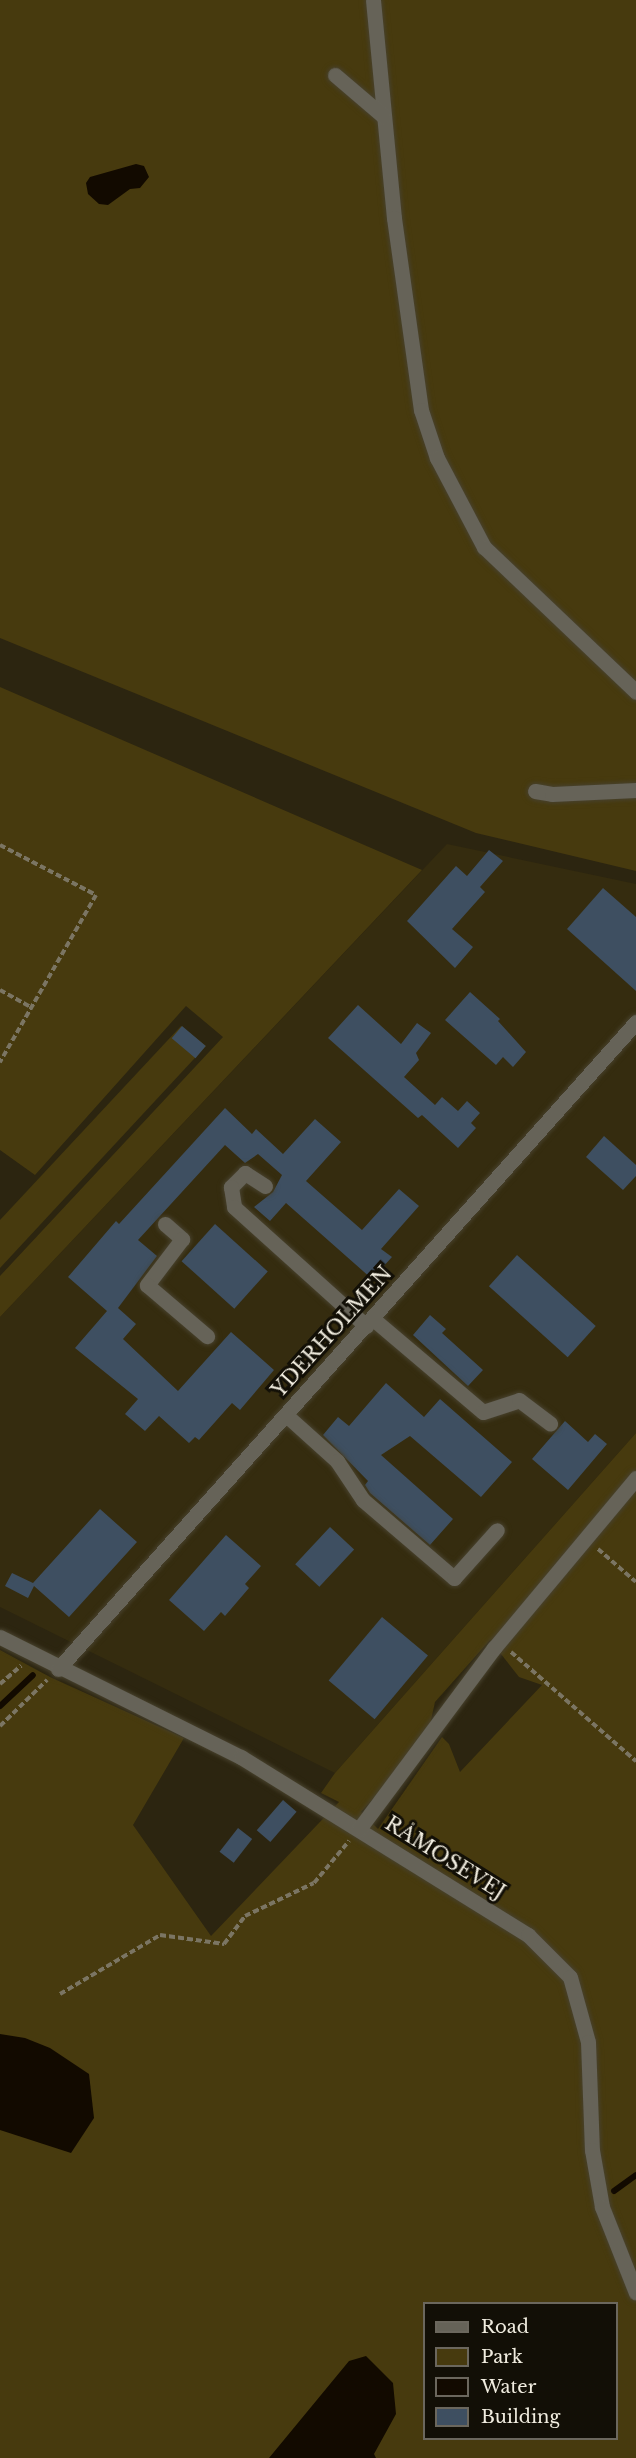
<!DOCTYPE html>
<meta charset="utf-8">
<style>
body{margin:0}
#map{position:relative;width:636px;height:2458px;overflow:hidden;background:#2c2510;font-family:"Libre Baskerville",serif}
div>[style]{position:absolute}
[style*='--x']{left:calc(var(--x)*1px);top:calc(var(--y)*1px);width:calc(var(--w)*1px);rotate:calc(var(--a)*1deg)}
.built>*{inset:0;background:#352c0f}
.green>*{inset:0;background:#473a0e}
.water>*{inset:0;background:#120a00}
.stream>*{height:6px;margin:-3px;padding:0 3px;transform-origin:3px;border-radius:3px;background:#120a00}
.building>*{inset:0;background:#3e4f61;transform-origin:0 0}
.path>*{height:4px;margin-top:-2px;transform-origin:0;background:repeating-linear-gradient(90deg,#7b7563 0 6px,transparent 0 9px)}
.roads{filter:drop-shadow(0 0 2px #47412d) drop-shadow(0 0 2px #47412d)}
.minor>*{height:15px;margin:-7.5px;padding:0 7.5px;transform-origin:7.5px;border-radius:7.5px;background:#666358}
span{translate:-50% -50%;white-space:nowrap;text-align:center;line-height:1.15;-webkit-text-stroke:6px #120f06;paint-order:stroke}
.street-label{font-size:20px;color:#f0ecdf}
.legend{position:absolute;left:423px;top:2302px;width:195px;height:138px;box-sizing:border-box;background:#120f06;border:2px solid #6b675d;margin:0;padding:8px 10px;list-style:none;font-size:18px;color:#f0ecdf}
.legend li{display:flex;align-items:center;gap:12px;height:30px}
.legend b{width:30px;border:2px solid #6b675d}
</style>
<div id="map">
<div class="built">
<div style="clip-path:polygon(447px 844px,636px 884px,636px 1433px,335px 1773px,0 1607px,0 1317px)"></div>
</div>
<div class="green">
<div style="clip-path:polygon(0 0,636px 0,636px 871px,476px 833px,0 638px)"></div>
<div style="clip-path:polygon(0 687px,422px 870px,0 1317px,0 1276px,223px 1037px,186px 1006px,35px 1175px,0 1150px)"></div>
<div style="clip-path:polygon(181px 1026px,206px 1046px,0 1268px,0 1220px)"></div>
<div style="clip-path:polygon(evenodd,636px 1433px,636px 2458px,0 2458px,0 1650px,50px 1677px,184px 1738px,133px 1825px,211px 1936px,339px 1802px,321px 1793px,335px 1773px,636px 1433px,490px 1640px,519px 1677px,542px 1685px,460px 1772px,449px 1744px,442px 1737px,378px 1829px,361px 1812px,427px 1738px,435px 1702px,490px 1640px,636px 1433px,424px 2304px,616px 2304px,616px 2438px,424px 2438px,424px 2304px)"></div>
</div>
<div class="water">
<div style="clip-path:polygon(136px 164px,144px 166px,149px 177px,140px 188px,130px 189px,108px 205px,99px 204px,88px 194px,86px 183px,90px 177px)"></div>
<div style="clip-path:polygon(0 2034px,25px 2038px,50px 2048px,89px 2074px,94px 2118px,71px 2153px,0 2130px)"></div>
<div style="clip-path:polygon(366px 2356px,393px 2383px,396px 2414px,374px 2454px,376px 2458px,269px 2458px,349px 2361px)"></div>
</div>
<div class="stream">
<div style="--x:0;--y:1706;--w:45;--a:-43.2"></div>
<div style="--x:614;--y:2191;--w:27;--a:-36"></div>
</div>
<div class="building">
<div style="clip-path:polygon(489px 850px,503px 861px,480px 887px,485px 892px,452px 929px,473px 947px,455px 968px,407px 921px,456px 866px,467px 876px)"></div>
<div style="clip-path:polygon(603px 888px,636px 917px,636px 991px,567px 929px)"></div>
<div style="clip-path:polygon(470px 992px,500px 1019px,498px 1021px,526px 1052px,513px 1067px,503px 1057px,496px 1065px,445px 1020px)"></div>
<div style="clip-path:polygon(358px 1005px,401px 1044px,417px 1023px,431px 1033px,416px 1053px,419px 1060px,404px 1077px,435px 1105px,442px 1097px,458px 1111px,467px 1101px,480px 1113px,471px 1123px,476px 1128px,458px 1148px,422px 1115px,418px 1118px,328px 1038px)"></div>
<div style="left:182px;top:1026px;width:31px;height:16px;rotate:40deg"></div>
<div style="clip-path:polygon(225px 1108px,252px 1134px,256px 1129px,283px 1154px,315px 1119px,341px 1142px,306px 1181px,362px 1230px,399px 1189px,419px 1206px,381px 1249px,392px 1257px,372px 1279px,286px 1203px,270px 1221px,254px 1207px,273px 1192px,282px 1175px,258px 1154px,245px 1163px,225px 1145px,138px 1240px,157px 1256px,118px 1308px,136px 1324px,123px 1339px,178px 1391px,231px 1332px,274px 1370px,240px 1410px,232px 1403px,199px 1440px,195px 1437px,189px 1443px,159px 1416px,145px 1431px,125px 1414px,138px 1399px,75px 1348px,107px 1311px,68px 1277px,116px 1221px,119px 1224px)"></div>
<div style="clip-path:polygon(604px 1136px,636px 1165px,636px 1176px,623px 1190px,586px 1157px)"></div>
<div style="left:215px;top:1224px;width:71px;height:50px;rotate:42deg"></div>
<div style="left:517px;top:1255px;width:106px;height:42px;rotate:42deg"></div>
<div style="clip-path:polygon(430px 1315px,446px 1329px,442px 1333px,483px 1370px,468px 1386px,413px 1335px)"></div>
<div style="clip-path:polygon(386px 1383px,424px 1417px,440px 1399px,512px 1462px,481px 1497px,410px 1436px,381px 1455px,453px 1519px,430px 1545px,370px 1493px,365px 1485px,368px 1481px,323px 1435px,338px 1417px,349px 1426px)"></div>
<div style="clip-path:polygon(565px 1421px,588px 1442px,595px 1434px,607px 1444px,568px 1490px,532px 1459px)"></div>
<div style="clip-path:polygon(100px 1509px,137px 1542px,69px 1617px,34px 1586px,28px 1598px,5px 1586px,12px 1573px,33px 1583px)"></div>
<div style="left:330px;top:1527px;width:33px;height:51px;rotate:43deg"></div>
<div style="clip-path:polygon(226px 1535px,261px 1566px,245px 1584px,249px 1588px,225px 1616px,221px 1612px,204px 1631px,169px 1600px)"></div>
<div style="left:382px;top:1617px;width:60px;height:83px;rotate:40deg"></div>
<div style="left:283px;top:1800px;width:18px;height:40px;rotate:41deg"></div>
<div style="left:238px;top:1828px;width:18px;height:30px;rotate:38deg"></div>
</div>
<div class="path">
<div style="--x:0;--y:845;--w:108;--a:27.5"></div>
<div style="--x:96;--y:895;--w:193;--a:119.9"></div>
<div style="--x:0;--y:990;--w:35;--a:29"></div>
<div style="--x:598;--y:1549;--w:50;--a:41"></div>
<div style="--x:511;--y:1652;--w:166;--a:41.1"></div>
<div style="--x:0;--y:1684;--w:28;--a:-41"></div>
<div style="--x:0;--y:1726;--w:66;--a:-44.4"></div>
<div style="--x:60;--y:1994;--w:116;--a:-30.5"></div>
<div style="--x:160;--y:1935;--w:65;--a:8"></div>
<div style="--x:224;--y:1944;--w:35;--a:-53"></div>
<div style="--x:245;--y:1916;--w:76;--a:-25.6"></div>
<div style="--x:314;--y:1883;--w:55;--a:-50.2"></div>
</div>
<div class="roads">
<div class="minor">
<div style="--x:373;--y:0;--w:219;--a:84.5"></div>
<div style="--x:394;--y:218;--w:194;--a:82"></div>
<div style="--x:421;--y:410;--w:51;--a:71.6"></div>
<div style="--x:437;--y:458;--w:101;--a:62.2"></div>
<div style="--x:484;--y:547;--w:210;--a:43.6"></div>
<div style="--x:335;--y:75;--w:63;--a:40.5"></div>
<div style="--x:535;--y:791;--w:17;--a:10"></div>
<div style="--x:552;--y:794;--w:84;--a:-2.7"></div>
<div style="--x:265;--y:1186;--w:24;--a:-147"></div>
<div style="--x:245;--y:1173;--w:20;--a:135"></div>
<div style="--x:231;--y:1187;--w:20;--a:81"></div>
<div style="--x:234;--y:1207;--w:178;--a:42"></div>
<div style="--x:165;--y:1224;--w:23;--a:41"></div>
<div style="--x:182;--y:1239;--w:58;--a:127.3"></div>
<div style="--x:147;--y:1285;--w:79;--a:40.4"></div>
<div style="--x:372;--y:1318;--w:145;--a:40.3"></div>
<div style="--x:483;--y:1412;--w:38;--a:-18"></div>
<div style="--x:519;--y:1400;--w:39;--a:37"></div>
<div style="--x:286;--y:1415;--w:69;--a:42"></div>
<div style="--x:337;--y:1461;--w:47;--a:56.3"></div>
<div style="--x:363;--y:1500;--w:120;--a:40.6"></div>
<div style="--x:454;--y:1578;--w:64;--a:-48.1"></div>
<div style="--x:0;--y:1637;--w:269;--a:26.5"></div>
<div style="--x:241;--y:1757;--w:338;--a:31.8"></div>
<div style="--x:528;--y:1935;--w:59;--a:45"></div>
<div style="--x:570;--y:1977;--w:67;--a:74.5"></div>
<div style="--x:588;--y:2042;--w:108;--a:87.9"></div>
<div style="--x:592;--y:2150;--w:58;--a:80"></div>
<div style="--x:602;--y:2207;--w:92;--a:68.4"></div>
<div style="--x:58;--y:1669;--w:868;--a:-48.22"></div>
<div style="--x:359;--y:1829;--w:226;--a:-53.3"></div>
<div style="--x:494;--y:1648;--w:222;--a:-50.1"></div>
</div>
</div>
<div class="street-label">
<span style="left:332px;top:1332px;rotate:-48deg">YDERHOLMEN</span>
<span style="left:445px;top:1858px;rotate:32deg">RÅMOSEVEJ</span>
</div>
<ul class="legend">
<li><b style="height:8px;background:#666358"></b>Road</li>
<li><b style="height:16px;background:#473a0e"></b>Park</li>
<li><b style="height:16px;background:#120a00"></b>Water</li>
<li><b style="height:16px;background:#3e4f61"></b>Building</li>
</ul>
</div>
